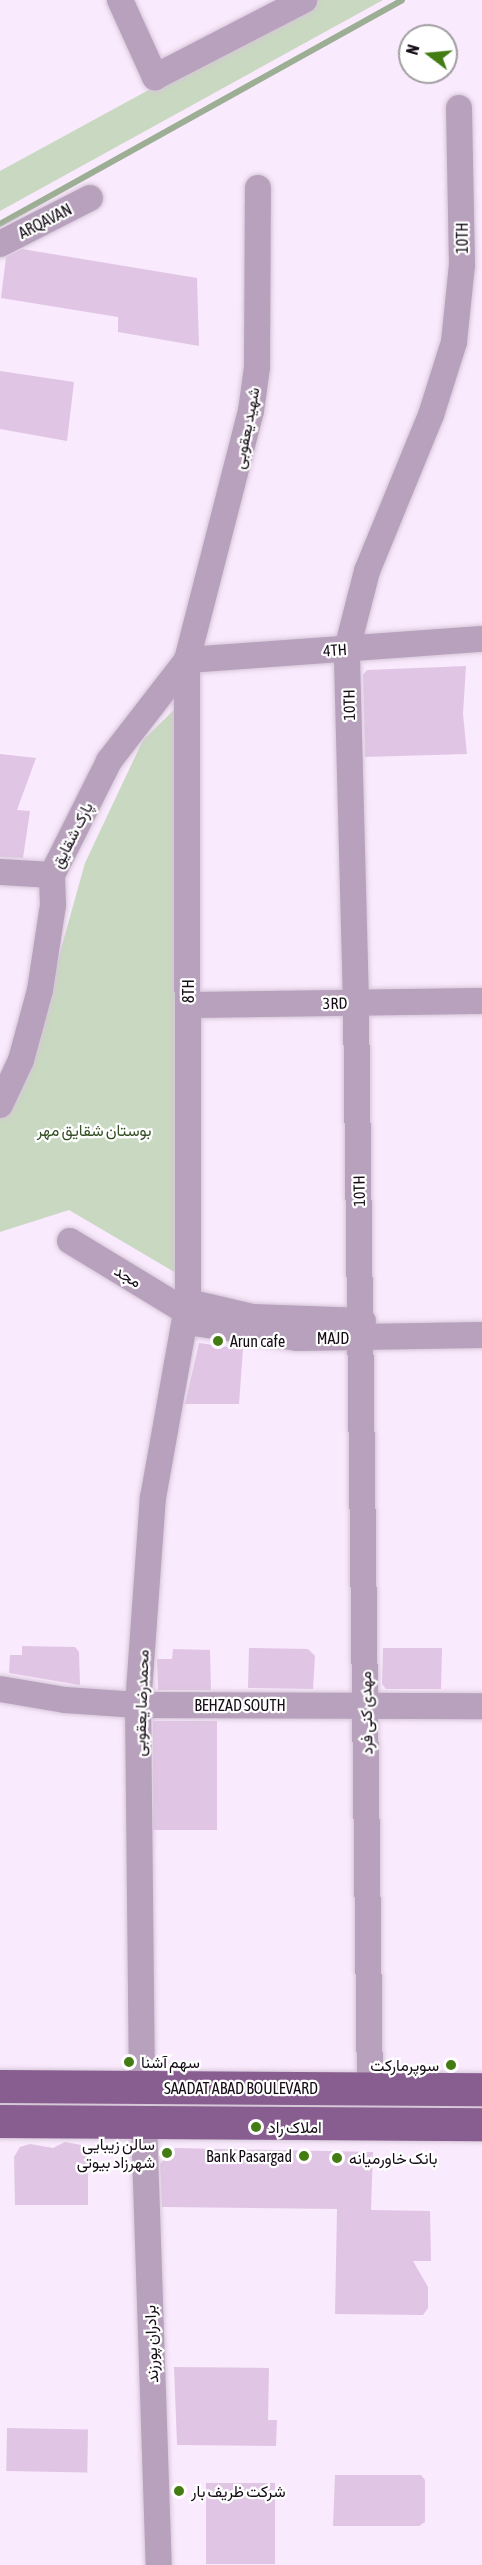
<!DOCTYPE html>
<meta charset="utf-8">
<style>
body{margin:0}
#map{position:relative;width:482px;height:2565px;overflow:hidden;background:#faeafd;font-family:"Asap Condensed",Vazirmatn,sans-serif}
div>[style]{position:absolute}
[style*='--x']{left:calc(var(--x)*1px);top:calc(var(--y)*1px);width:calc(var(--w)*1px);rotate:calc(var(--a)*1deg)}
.green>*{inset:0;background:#c9d8c1}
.stream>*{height:6px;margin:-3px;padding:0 3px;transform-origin:3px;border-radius:3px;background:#9cae93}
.building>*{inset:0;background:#e0c6e4;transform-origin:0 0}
.roads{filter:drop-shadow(0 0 2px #d5c6d8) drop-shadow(0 0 2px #d5c6d8)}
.minor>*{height:26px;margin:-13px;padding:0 13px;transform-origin:13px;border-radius:13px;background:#b8a1bc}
.major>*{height:33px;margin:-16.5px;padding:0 16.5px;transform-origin:16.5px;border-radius:16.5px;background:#875e8f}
.dots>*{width:16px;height:16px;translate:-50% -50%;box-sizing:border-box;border:3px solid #fff;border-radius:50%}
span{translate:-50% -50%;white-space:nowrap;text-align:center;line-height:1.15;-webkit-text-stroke:4.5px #fff;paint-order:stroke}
.street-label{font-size:16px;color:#150c16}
.park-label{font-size:16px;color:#334d23}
.poi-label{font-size:16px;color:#150c16}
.left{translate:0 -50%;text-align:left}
.right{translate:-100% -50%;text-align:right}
.north{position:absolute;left:398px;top:24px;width:60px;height:60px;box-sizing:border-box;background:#fff;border:2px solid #a19ea2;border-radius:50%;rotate:286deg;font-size:16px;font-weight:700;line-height:24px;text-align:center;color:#150c16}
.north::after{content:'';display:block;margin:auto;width:21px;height:27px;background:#447c14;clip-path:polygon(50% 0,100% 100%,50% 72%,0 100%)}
</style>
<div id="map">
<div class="green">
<div style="clip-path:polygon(314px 0,383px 0,0 211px,0 171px)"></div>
<div style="clip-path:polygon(182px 702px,176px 1273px,69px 1210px,0 1232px,0 1106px,23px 1085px,85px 863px,143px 740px)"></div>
</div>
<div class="stream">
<div style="--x:0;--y:224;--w:460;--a:-29.1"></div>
</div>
<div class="building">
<div style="clip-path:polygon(22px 249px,197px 278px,199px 346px,118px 332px,118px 317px,1px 298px,6px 257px)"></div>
<div style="clip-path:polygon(0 371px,74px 382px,67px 441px,0 429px)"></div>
<div style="clip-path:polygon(466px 666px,463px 714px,467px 754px,365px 757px,363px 675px,367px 670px)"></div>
<div style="clip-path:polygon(0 754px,36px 758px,17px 810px,30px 811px,23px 858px,0 857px)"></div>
<div style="clip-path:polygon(199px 1343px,243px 1349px,239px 1404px,185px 1404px)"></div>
<div style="clip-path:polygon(22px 1646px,75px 1647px,79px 1652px,80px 1685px,9px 1673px,10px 1655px,22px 1655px)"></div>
<div style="clip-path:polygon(249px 1648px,308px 1649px,315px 1656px,313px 1689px,248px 1688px)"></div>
<div style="clip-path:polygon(383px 1648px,442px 1648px,441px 1689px,386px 1689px,382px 1684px)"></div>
<div style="clip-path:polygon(173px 1649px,210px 1650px,211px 1690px,158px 1690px,157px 1659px,172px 1659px)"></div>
<div style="left:153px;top:1721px;width:64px;height:109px"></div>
<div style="clip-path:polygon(65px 2142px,81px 2145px,88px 2153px,88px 2205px,15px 2205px,14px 2157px,20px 2147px,30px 2144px,53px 2148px)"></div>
<div style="clip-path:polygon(175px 2148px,373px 2152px,371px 2210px,430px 2211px,431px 2261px,413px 2261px,428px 2287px,428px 2308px,423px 2315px,335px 2314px,337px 2209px,162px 2207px,160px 2164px)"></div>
<div style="clip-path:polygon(174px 2367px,269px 2368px,268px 2420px,277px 2420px,276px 2446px,177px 2445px)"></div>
<div style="left:7px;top:2428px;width:81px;height:43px;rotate:1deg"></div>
<div style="clip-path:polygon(335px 2475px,421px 2475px,425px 2480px,425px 2522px,419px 2526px,333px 2526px)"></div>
<div style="left:206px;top:2483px;width:69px;height:81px"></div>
</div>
<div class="roads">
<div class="minor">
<div style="--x:120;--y:0;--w:85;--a:65.6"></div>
<div style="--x:155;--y:77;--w:168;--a:-27.3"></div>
<div style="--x:0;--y:244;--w:101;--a:-27.1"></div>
<div style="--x:187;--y:660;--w:296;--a:-4.1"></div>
<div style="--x:0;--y:872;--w:52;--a:3.3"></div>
<div style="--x:188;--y:1005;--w:294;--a:-0.8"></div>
<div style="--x:0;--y:1105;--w:50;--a:-65"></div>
<div style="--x:21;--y:1060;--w:73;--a:-74.8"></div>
<div style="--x:40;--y:990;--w:86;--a:-81.3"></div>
<div style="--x:53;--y:905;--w:30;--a:-92"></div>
<div style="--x:52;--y:875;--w:127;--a:-63.4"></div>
<div style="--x:109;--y:761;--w:128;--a:-52.3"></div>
<div style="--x:70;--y:1241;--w:137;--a:31.3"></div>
<div style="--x:188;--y:1302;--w:67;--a:13"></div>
<div style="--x:253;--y:1317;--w:110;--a:2.1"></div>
<div style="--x:186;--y:1322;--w:112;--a:8.2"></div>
<div style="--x:297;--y:1338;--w:185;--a:-0.9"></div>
<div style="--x:0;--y:1689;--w:66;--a:9.6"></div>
<div style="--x:65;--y:1700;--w:73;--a:3.9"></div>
<div style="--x:138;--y:1705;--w:344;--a:0.2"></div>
<div style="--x:142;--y:2087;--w:382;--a:-90.6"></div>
<div style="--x:138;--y:1705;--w:208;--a:-85.9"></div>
<div style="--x:153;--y:1498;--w:199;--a:-79.9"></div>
<div style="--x:188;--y:1302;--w:642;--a:-90.09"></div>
<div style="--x:187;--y:660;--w:257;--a:-75.6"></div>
<div style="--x:251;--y:411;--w:44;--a:-82.2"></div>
<div style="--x:257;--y:367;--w:179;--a:-89.7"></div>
<div style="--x:370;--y:2089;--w:1086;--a:-90.74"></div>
<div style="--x:356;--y:1003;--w:354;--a:-91.5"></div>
<div style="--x:347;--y:649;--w:81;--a:-75.6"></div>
<div style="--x:367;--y:571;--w:169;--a:-67.7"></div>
<div style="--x:431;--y:415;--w:77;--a:-72.5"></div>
<div style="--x:454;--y:342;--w:77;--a:-84.1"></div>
<div style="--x:462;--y:265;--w:157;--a:-91.1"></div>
<div style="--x:144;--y:2122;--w:443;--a:88.1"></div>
</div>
<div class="major">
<div style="--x:0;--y:2086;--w:482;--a:0.4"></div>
<div style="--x:0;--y:2121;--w:482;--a:0.4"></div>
</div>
</div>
<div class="dots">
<div style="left:218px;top:1341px;background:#447c14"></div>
<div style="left:129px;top:2062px;background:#447c14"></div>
<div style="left:451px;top:2065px;background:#447c14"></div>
<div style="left:256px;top:2127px;background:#447c14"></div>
<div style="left:167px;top:2153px;background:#447c14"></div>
<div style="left:304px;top:2156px;background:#447c14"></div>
<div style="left:337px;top:2158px;background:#447c14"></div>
<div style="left:179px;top:2491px;background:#447c14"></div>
</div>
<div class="street-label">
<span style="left:45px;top:221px;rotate:-27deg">ARQAVAN</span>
<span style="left:462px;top:238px;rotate:-90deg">10TH</span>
<span style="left:246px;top:428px;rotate:-79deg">شهید یعقوبی</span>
<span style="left:335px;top:650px;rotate:-4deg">4TH</span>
<span style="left:349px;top:705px;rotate:-91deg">10TH</span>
<span style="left:72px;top:835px;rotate:-63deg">پارک شقایق</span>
<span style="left:188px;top:991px;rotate:-90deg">8TH</span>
<span style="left:335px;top:1003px;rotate:-1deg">3RD</span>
<span style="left:359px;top:1191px;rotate:-91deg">10TH</span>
<span style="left:128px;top:1276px;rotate:31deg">مجد</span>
<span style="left:333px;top:1338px">MAJD</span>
<span style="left:141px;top:1703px;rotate:-88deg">محمدرضا یعقوبی</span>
<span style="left:240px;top:1705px">BEHZAD SOUTH</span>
<span style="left:366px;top:1713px;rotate:-91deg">مهدی کنی فرد</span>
<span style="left:241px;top:2088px">SAADAT ABAD BOULEVARD</span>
<span style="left:151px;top:2344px;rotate:-92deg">برادران پورزند</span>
</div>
<div class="park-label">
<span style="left:94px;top:1130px">بوستان شقایق مهر</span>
</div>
<div class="poi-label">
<span class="left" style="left:230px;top:1341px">Arun cafe</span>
<span class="left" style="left:141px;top:2062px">سهم آشنا</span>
<span class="right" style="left:439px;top:2065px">سوپرمارکت</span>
<span class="left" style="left:268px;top:2127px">املاک راد</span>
<span class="right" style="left:155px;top:2153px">سالن زیبایی<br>شهرزاد بیوتی</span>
<span class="right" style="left:292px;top:2156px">Bank Pasargad</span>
<span class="left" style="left:349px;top:2158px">بانک خاورمیانه</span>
<span class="left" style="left:191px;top:2491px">شرکت ظریف بار</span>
</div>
<div class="north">N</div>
</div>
